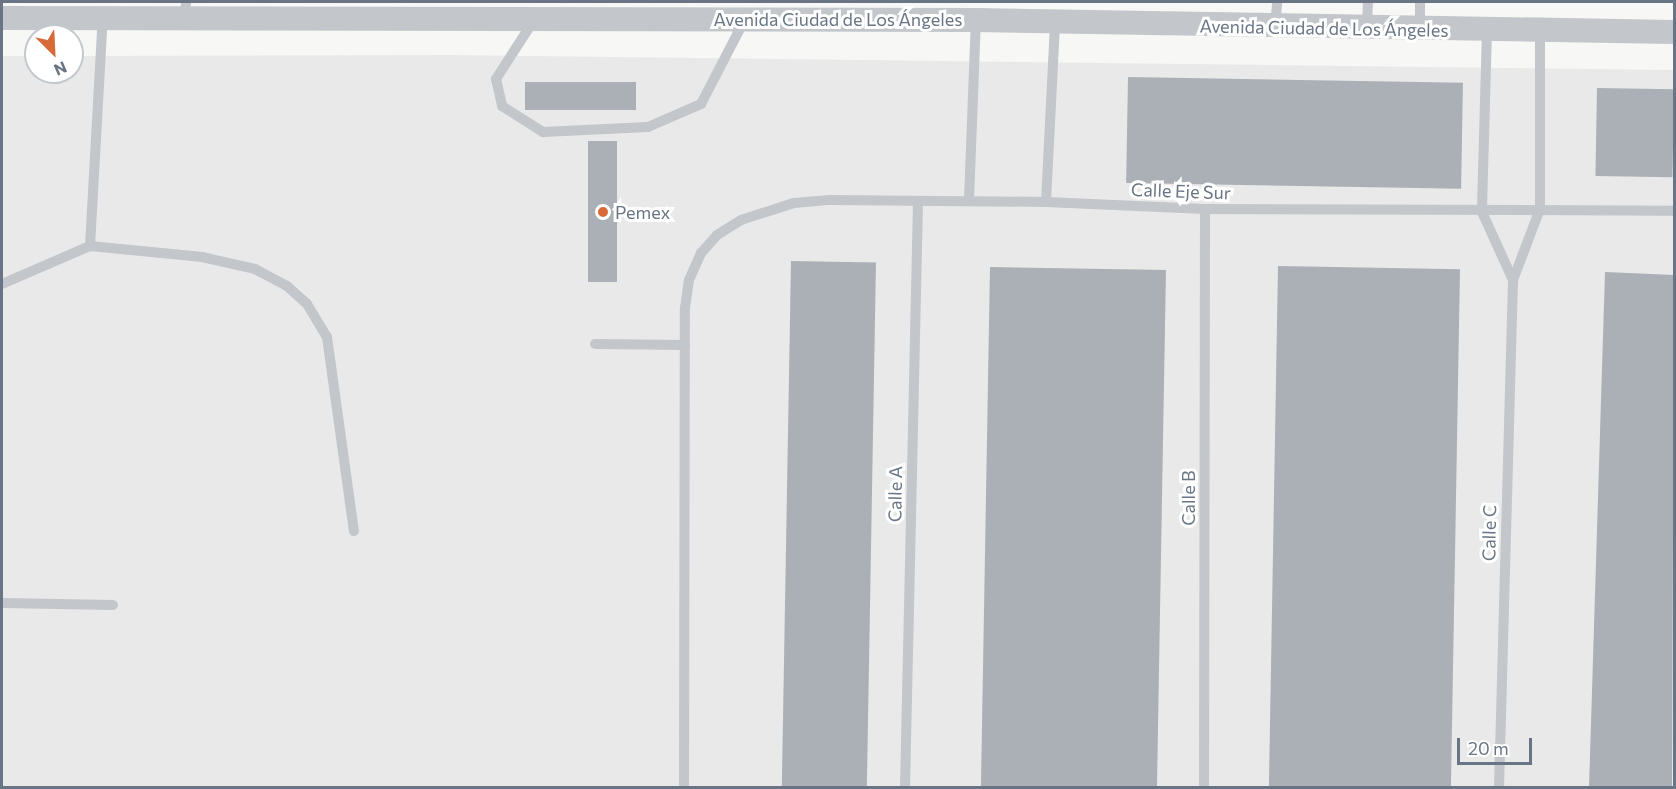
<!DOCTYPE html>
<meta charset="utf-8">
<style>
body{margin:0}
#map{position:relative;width:1676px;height:789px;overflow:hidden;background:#f7f8f5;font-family:Commissioner,sans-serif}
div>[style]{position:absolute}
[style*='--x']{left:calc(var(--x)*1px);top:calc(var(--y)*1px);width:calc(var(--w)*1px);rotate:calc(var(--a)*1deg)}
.built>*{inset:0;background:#e8e9e8}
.building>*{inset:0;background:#aab0b6;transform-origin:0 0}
.service>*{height:10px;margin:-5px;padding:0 5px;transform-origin:5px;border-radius:5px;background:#c3c6ca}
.tertiary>*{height:24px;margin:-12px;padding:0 12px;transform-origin:12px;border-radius:12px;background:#c3c6ca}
.dots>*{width:16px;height:16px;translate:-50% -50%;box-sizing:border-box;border:3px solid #fff;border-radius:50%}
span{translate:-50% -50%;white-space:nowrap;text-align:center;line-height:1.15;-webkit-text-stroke:6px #fff;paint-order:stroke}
.street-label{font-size:18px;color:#697584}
.poi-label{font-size:18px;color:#697584}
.left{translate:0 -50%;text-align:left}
.frame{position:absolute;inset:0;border:3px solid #697584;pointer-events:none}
.north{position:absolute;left:24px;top:24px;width:60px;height:60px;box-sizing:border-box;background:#fff;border:2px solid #c3c8ce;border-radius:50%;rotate:156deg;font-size:16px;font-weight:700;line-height:24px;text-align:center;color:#697584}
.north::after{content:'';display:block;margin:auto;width:21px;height:27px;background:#d76a36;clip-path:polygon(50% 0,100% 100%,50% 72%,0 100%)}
.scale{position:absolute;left:1457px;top:738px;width:75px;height:27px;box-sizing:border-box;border:3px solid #697584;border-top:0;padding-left:8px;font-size:18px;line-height:21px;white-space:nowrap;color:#697584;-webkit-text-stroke:4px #fff;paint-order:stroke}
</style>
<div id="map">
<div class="built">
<div style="clip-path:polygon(454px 55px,1674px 70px,1674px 787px,2px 787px,2px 56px,36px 56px,36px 72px,72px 72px,72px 56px)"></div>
</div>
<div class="building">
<div style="left:1128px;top:77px;width:335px;height:106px;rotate:1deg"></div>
<div style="left:525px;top:82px;width:111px;height:28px"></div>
<div style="left:1597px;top:88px;width:77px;height:88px;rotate:1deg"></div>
<div style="left:588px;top:141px;width:29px;height:141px"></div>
<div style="left:791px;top:261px;width:85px;height:527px;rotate:1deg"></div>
<div style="left:1278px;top:266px;width:182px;height:522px;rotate:1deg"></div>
<div style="left:990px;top:267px;width:176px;height:521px;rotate:1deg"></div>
<div style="clip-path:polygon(1605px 272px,1674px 275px,1672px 788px,1589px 788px)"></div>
</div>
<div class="service">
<div style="--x:185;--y:17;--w:15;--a:-86"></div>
<div style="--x:534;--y:20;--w:70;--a:122.8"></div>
<div style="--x:496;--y:79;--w:28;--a:77"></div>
<div style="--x:502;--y:106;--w:49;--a:32.4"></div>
<div style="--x:543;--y:132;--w:105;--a:-2.7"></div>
<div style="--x:648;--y:127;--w:58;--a:-23.5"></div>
<div style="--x:701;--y:104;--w:96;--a:-62.6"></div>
<div style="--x:1275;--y:27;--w:25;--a:-85"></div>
<div style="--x:1367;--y:28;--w:26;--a:-88"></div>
<div style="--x:1420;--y:28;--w:26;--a:-90"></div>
<div style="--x:1487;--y:30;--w:182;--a:91.6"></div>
<div style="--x:1482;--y:212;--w:75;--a:65.5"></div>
<div style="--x:969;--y:200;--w:180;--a:-87.8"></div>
<div style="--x:1046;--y:202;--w:179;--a:-87.1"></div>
<div style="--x:90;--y:246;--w:113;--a:5.6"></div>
<div style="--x:202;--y:257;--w:54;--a:12.8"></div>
<div style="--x:255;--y:269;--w:36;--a:28"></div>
<div style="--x:287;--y:286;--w:27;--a:42"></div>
<div style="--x:307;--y:304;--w:39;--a:59"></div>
<div style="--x:327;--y:337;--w:196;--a:82.1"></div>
<div style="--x:2;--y:284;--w:96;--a:-23.4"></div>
<div style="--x:90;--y:246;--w:229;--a:-86.8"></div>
<div style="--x:595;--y:344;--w:90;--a:0.6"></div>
<div style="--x:2;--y:603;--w:111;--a:1"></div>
<div style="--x:684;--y:788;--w:480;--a:-89.9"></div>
<div style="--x:685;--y:308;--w:28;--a:-82"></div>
<div style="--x:689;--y:280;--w:30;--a:-66"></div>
<div style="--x:701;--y:253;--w:24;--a:-48"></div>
<div style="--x:717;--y:235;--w:28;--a:-32"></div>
<div style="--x:741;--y:220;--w:56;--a:-17.8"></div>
<div style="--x:794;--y:203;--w:36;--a:-5"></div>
<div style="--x:830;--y:200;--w:216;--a:0.5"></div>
<div style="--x:1046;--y:202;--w:159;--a:2.5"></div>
<div style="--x:1205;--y:209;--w:469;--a:0.2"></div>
<div style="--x:905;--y:788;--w:586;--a:-88.73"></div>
<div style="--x:1204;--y:788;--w:579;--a:-89.9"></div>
<div style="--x:1499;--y:788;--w:508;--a:-88.42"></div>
<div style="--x:1513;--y:280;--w:76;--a:-69.2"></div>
<div style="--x:1540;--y:209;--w:179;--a:-90"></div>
</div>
<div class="tertiary">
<div style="--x:2;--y:18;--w:974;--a:0.12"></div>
<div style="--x:976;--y:20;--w:698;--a:0.98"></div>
</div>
<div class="dots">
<div style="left:603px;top:212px;background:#d76a36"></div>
</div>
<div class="street-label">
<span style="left:838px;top:19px">Avenida Ciudad de Los Ángeles</span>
<span style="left:1324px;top:28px;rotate:1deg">Avenida Ciudad de Los Ángeles</span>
<span style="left:1181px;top:191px;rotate:2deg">Calle Eje Sur</span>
<span style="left:895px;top:494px;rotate:-89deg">Calle A</span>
<span style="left:1188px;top:498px;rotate:-90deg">Calle B</span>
<span style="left:1489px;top:533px;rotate:-89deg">Calle C</span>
</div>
<div class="poi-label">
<span class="left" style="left:615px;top:212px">Pemex</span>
</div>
<div class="frame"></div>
<div class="north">N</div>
<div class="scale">20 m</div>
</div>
